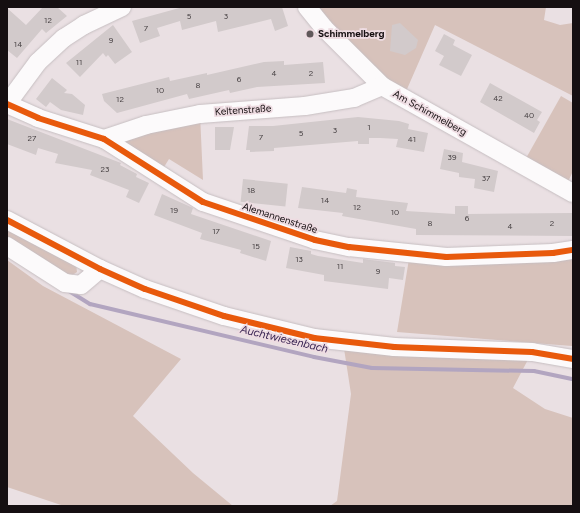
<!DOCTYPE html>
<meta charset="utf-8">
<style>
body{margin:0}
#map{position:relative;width:580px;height:513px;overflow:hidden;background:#eae0e3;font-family:Figtree,sans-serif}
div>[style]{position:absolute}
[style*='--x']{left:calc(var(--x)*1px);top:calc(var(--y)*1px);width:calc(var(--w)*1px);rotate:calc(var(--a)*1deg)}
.green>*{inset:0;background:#d7c2bb}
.stream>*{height:4px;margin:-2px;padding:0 2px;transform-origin:2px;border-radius:2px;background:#b2a5c0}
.building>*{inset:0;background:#d2cacb;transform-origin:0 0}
.roads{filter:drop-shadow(0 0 1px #c6bec1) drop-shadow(0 0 1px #c6bec1)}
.minor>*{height:18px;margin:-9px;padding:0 9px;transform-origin:9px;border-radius:9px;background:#fcfafb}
.cycleway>*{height:6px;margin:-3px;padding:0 3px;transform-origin:3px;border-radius:3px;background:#e8590c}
.dots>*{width:11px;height:11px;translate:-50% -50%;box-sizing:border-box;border:2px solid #eedce2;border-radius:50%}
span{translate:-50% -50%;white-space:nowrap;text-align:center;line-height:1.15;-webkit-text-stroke:3.5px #eedce2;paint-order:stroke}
.number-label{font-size:8px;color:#464042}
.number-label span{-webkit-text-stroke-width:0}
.poi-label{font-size:10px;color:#150f11;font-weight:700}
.left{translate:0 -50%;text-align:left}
.street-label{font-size:10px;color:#150f11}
.water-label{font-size:11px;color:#351f4f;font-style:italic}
.frame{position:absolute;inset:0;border:8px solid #150f11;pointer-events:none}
</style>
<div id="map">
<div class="green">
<div style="clip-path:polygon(310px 7px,546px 7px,544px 20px,560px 25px,573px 23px,573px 96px,435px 25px,404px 96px)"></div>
<div style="clip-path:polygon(561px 96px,573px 103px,573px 171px,567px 184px,525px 160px)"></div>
<div style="clip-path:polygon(200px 114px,203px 180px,169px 159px,159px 175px,104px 139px)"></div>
<div style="clip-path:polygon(7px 228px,76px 263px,77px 272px,68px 278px,7px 240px)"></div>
<div style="clip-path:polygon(573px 254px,572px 346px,397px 332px,409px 259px)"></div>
<div style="clip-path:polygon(7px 260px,43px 286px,181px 359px,133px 416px,193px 473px,233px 506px,64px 506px,7px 487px)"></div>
<div style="clip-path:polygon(343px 342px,532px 352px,513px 388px,545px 409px,573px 418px,573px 506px,330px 506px,337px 501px,351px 394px)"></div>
</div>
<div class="stream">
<div style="--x:69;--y:291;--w:25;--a:32"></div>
<div style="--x:90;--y:304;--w:230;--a:13.3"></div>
<div style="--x:314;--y:357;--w:59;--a:10.7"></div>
<div style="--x:372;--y:368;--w:162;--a:1.1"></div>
<div style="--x:534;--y:371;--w:40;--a:12"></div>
</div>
<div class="building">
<div style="clip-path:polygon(43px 7px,57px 7px,67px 16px,46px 33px,42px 29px,17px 58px,7px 50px,7px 8px,26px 25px)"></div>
<div style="clip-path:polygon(183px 7px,282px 7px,288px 26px,275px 31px,271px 19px,218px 32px,216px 21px,182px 30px,180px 21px,157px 28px,160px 36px,140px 43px,132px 21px)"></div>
<div style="clip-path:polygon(400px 23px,418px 40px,416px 48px,405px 55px,390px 51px,392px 25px)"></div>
<div style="clip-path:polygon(113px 25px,132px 52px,115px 64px,108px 55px,106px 57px,103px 53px,80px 77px,66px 63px)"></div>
<div style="clip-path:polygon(444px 34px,455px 40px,453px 45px,472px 55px,461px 76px,439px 65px,444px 56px,435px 51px)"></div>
<div style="clip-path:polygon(284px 61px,284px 65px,323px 62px,325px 83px,257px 87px,230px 93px,229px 90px,189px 99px,187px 94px,117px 113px,104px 101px,102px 94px,169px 77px,170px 81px,207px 73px,207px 75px,264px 62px)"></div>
<div style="clip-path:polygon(52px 78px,67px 90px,64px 93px,72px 94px,85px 105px,83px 115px,61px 110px,50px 102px,46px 107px,36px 99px)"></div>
<div style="clip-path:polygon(490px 83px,542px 112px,537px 120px,540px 122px,534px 133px,480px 102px)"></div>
<div style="clip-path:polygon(358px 117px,399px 121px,409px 124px,408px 129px,428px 133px,424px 152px,396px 147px,398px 139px,380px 138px,369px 138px,369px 144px,358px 144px,358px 141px,274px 148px,274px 151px,250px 152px,250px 150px,246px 150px,249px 126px,273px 126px)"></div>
<div style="clip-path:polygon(7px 119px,121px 163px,120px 165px,137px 174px,136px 177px,149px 183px,139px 203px,126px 197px,129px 190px,90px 175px,92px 170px,55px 163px,58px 154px,38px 148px,36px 155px,7px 144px)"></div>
<div style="clip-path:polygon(215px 127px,234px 127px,230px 150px,215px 150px)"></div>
<div style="clip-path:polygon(444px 149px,463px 153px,462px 162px,498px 171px,494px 192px,474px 188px,475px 179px,459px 177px,459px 173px,440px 169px)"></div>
<div style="left:243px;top:179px;width:45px;height:23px;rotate:6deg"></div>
<div style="clip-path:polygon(302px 187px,346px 193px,347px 188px,357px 190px,356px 197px,408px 203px,406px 211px,455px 214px,455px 206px,468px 206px,468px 214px,572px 213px,572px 236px,416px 235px,416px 229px,342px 216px,343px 213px,298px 208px)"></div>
<div style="clip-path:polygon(162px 194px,193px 208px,191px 214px,271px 241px,266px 261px,240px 253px,241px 250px,200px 239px,202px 233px,154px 215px)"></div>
<div style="clip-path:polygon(290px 247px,311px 251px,311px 254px,318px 256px,363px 263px,363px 259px,395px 263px,395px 266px,405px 267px,403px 280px,389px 278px,388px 289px,324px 281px,324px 275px,286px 268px)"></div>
</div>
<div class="roads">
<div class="minor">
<div style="--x:307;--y:7;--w:27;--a:51"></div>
<div style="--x:324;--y:28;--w:82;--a:45"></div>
<div style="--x:382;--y:86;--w:219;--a:29.3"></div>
<div style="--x:7;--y:104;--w:34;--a:24"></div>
<div style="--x:38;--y:118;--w:69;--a:17.7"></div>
<div style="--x:104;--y:139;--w:117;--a:32.5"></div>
<div style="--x:203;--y:202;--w:118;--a:18.7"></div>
<div style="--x:315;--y:240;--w:35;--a:12"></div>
<div style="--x:349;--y:247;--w:98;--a:5.9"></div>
<div style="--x:446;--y:257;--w:107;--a:-2.1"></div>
<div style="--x:553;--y:253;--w:20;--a:-9"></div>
<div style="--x:7;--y:104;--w:52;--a:-53.6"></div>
<div style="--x:38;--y:62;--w:35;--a:-43"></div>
<div style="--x:64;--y:38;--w:24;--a:-33"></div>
<div style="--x:84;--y:25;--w:42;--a:-25.3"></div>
<div style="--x:104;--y:139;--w:44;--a:-18.4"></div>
<div style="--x:146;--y:125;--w:55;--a:-11.5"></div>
<div style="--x:200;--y:114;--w:105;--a:-4.4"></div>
<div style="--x:305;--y:106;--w:50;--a:-9.3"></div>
<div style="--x:354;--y:98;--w:30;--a:-23"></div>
<div style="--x:7;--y:220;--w:105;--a:27.8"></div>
<div style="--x:100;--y:269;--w:49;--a:24"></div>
<div style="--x:145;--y:289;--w:83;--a:18.9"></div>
<div style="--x:224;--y:316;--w:93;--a:13.7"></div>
<div style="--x:314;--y:338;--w:81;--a:6.4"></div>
<div style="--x:394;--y:347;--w:138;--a:2.1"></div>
<div style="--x:532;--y:352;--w:42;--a:9.7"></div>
<div style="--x:7;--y:246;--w:69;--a:32.5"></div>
<div style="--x:65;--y:283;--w:16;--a:7"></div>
<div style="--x:81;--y:285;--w:25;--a:-40"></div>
</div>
</div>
<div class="cycleway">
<div style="--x:7;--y:104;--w:34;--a:24"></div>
<div style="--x:38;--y:118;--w:69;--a:17.7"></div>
<div style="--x:104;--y:139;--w:117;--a:32.5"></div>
<div style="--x:203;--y:202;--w:118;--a:18.7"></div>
<div style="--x:315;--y:240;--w:35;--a:12"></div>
<div style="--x:349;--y:247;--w:98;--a:5.9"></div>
<div style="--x:446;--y:257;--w:107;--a:-2.1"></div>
<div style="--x:553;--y:253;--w:20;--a:-9"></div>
<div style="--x:7;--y:220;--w:105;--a:27.8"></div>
<div style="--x:100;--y:269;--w:49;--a:24"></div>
<div style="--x:145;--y:289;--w:83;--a:18.9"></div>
<div style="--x:224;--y:316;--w:93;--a:13.7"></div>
<div style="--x:314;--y:338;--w:81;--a:6.4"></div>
<div style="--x:394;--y:347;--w:138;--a:2.1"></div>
<div style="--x:532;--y:352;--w:42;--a:9.7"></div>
</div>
<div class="dots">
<div style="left:310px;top:34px;background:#60585a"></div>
</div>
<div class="number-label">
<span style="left:189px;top:17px">5</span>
<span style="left:226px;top:17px">3</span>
<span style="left:48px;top:21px">12</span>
<span style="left:146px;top:29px">7</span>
<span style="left:111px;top:41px">9</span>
<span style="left:18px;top:45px">14</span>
<span style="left:79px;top:63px">11</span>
<span style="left:274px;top:74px">4</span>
<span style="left:311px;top:74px">2</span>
<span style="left:239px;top:80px">6</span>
<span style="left:198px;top:86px">8</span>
<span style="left:160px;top:91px">10</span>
<span style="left:498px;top:99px">42</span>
<span style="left:120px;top:100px">12</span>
<span style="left:529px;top:116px">40</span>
<span style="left:369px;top:128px">1</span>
<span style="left:335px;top:131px">3</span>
<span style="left:301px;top:134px">5</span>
<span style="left:261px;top:138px">7</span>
<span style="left:32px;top:139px">27</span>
<span style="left:412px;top:140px">41</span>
<span style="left:452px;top:158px">39</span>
<span style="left:105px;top:170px">23</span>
<span style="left:486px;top:179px">37</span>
<span style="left:251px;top:191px">18</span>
<span style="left:325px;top:201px">14</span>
<span style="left:357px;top:208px">12</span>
<span style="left:174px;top:211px">19</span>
<span style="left:395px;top:213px">10</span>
<span style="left:467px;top:219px">6</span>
<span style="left:430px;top:224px">8</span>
<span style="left:552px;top:224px">2</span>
<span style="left:510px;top:227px">4</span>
<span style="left:216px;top:232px">17</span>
<span style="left:256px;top:247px">15</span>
<span style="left:299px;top:260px">13</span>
<span style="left:340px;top:267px">11</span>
<span style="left:378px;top:272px">9</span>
</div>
<div class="poi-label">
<span class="left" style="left:318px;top:34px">Schimmelberg</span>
</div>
<div class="street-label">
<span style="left:243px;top:110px;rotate:-4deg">Keltenstraße</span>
<span style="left:430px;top:113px;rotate:29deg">Am Schimmelberg</span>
<span style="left:280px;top:218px;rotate:18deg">Alemannenstraße</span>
</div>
<div class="water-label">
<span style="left:284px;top:340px;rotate:13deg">Auchtwiesenbach</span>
</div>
<div class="frame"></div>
</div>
